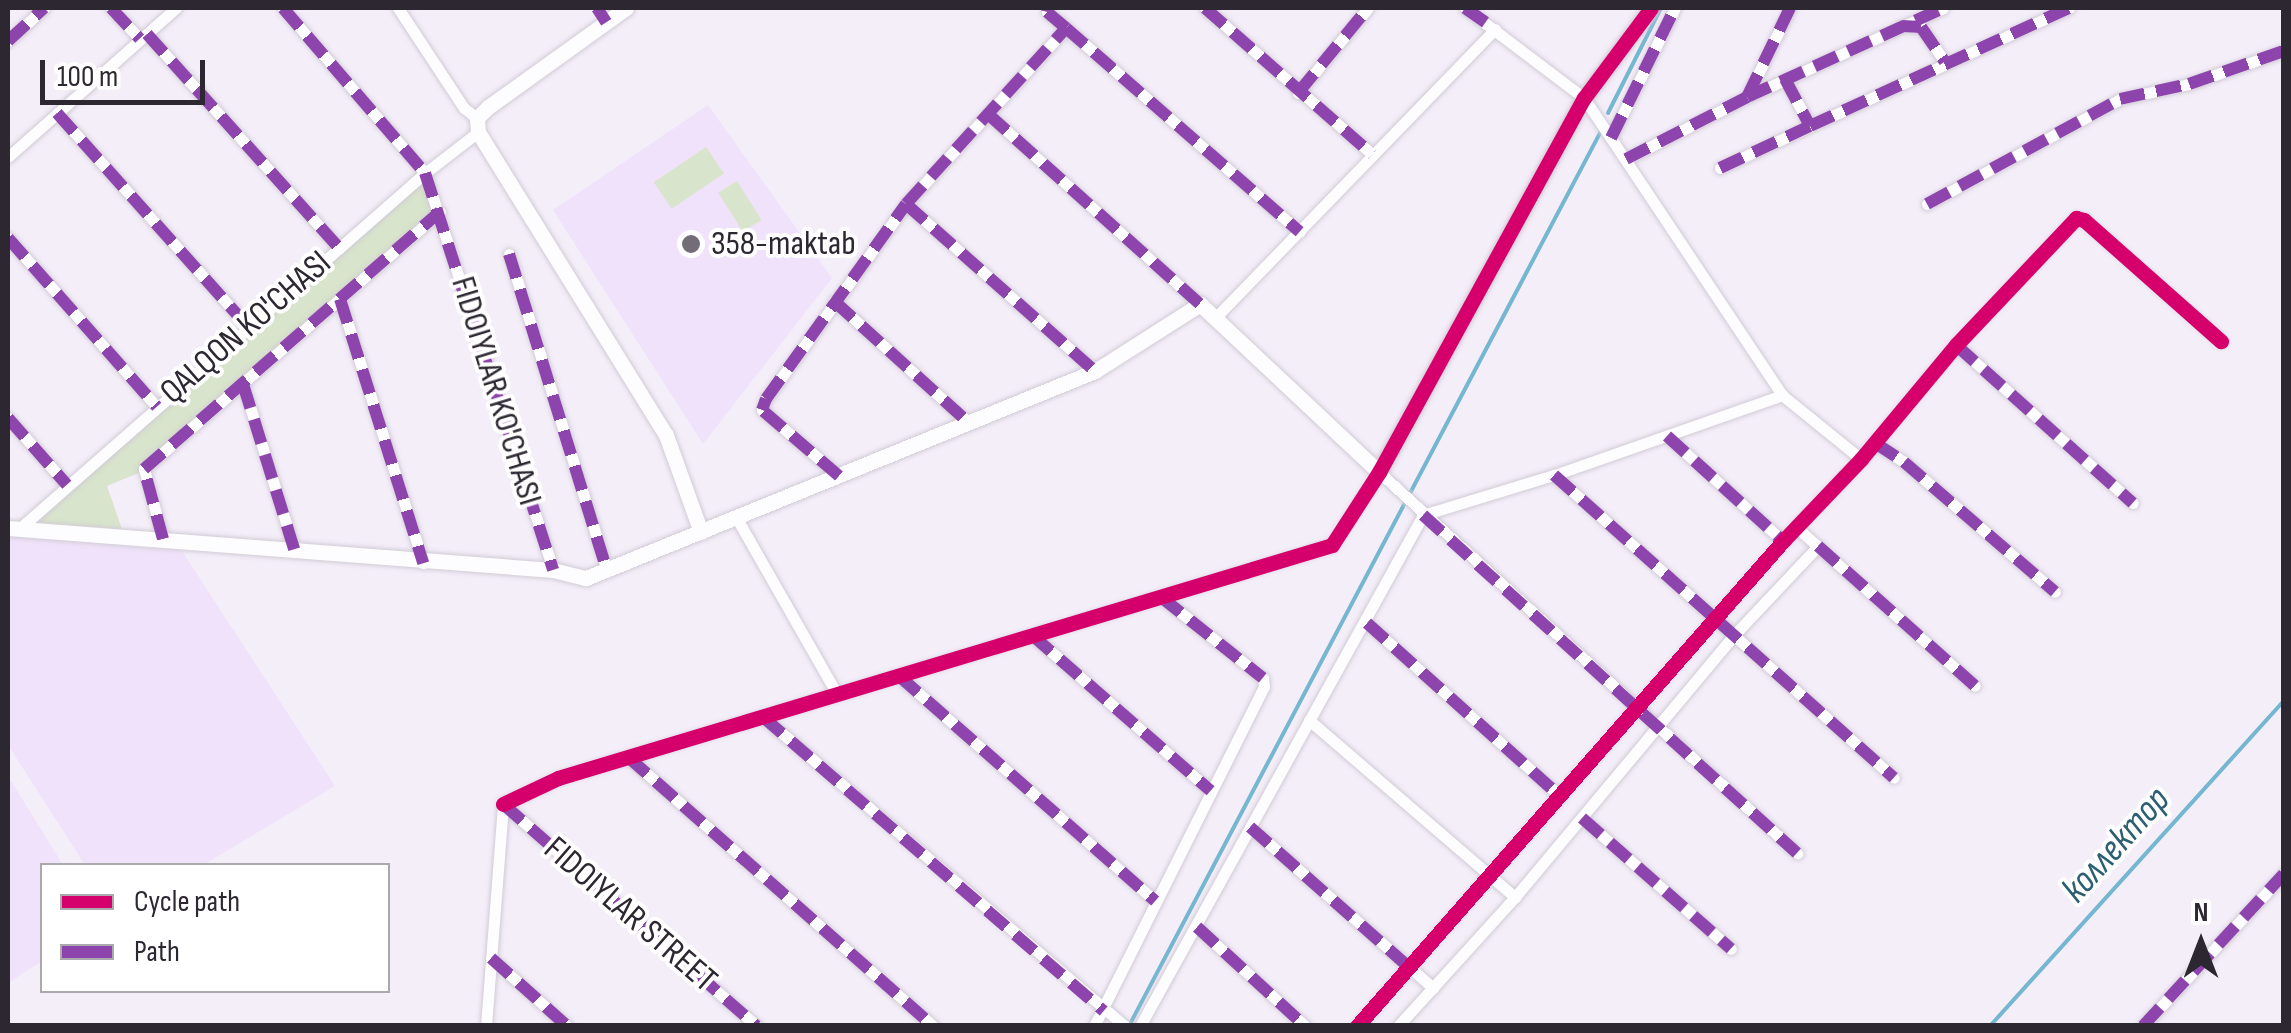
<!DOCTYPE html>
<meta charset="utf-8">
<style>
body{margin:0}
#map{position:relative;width:2291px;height:1033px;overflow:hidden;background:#f4eef9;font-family:"Sofia Sans Condensed",sans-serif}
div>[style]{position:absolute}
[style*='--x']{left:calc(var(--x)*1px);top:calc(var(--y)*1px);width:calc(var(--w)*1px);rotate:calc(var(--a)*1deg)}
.built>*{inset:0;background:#f0e2fa}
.green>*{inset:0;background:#d8e4cb;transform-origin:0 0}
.stream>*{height:4px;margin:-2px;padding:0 2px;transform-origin:2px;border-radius:2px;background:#75b7d0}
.roads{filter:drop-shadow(0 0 2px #d1cbd6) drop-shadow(0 0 2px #d1cbd6)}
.minor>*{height:11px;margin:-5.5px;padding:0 5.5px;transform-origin:5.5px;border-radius:5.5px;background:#fdfcfe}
.tertiary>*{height:15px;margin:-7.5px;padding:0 7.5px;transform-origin:7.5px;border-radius:7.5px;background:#fdfcfe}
.quiet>*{height:12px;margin-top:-6px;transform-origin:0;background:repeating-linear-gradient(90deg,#8e44ad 0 25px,transparent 0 37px)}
.cycleway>*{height:15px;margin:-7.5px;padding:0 7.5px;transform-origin:7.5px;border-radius:7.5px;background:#d6006c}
.dots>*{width:28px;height:28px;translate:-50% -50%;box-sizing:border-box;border:5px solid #fff;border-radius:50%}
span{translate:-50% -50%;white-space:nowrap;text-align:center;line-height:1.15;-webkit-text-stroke:8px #fff;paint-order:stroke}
.poi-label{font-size:35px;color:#2d2731}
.left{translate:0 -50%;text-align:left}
.street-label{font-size:35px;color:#2d2731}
.water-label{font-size:38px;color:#2b5f71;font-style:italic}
.frame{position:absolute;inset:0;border:10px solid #2d2731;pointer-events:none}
.legend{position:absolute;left:40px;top:863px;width:350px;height:130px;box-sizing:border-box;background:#fff;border:2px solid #aba9ad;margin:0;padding:12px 18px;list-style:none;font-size:30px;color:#2d2731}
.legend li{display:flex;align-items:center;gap:20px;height:50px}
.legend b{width:50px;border:2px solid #aba9ad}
.north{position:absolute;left:2151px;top:893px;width:100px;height:100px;-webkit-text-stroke:8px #fff;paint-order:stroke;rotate:0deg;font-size:28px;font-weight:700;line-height:40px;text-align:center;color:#2d2731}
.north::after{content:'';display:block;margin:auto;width:35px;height:45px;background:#2d2731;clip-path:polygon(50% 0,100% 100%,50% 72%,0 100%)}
.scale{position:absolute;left:40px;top:60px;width:165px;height:45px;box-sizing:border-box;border:5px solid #2d2731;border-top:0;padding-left:12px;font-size:30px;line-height:35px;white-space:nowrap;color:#2d2731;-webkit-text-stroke:8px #fff;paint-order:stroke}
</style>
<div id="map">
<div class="built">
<div style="clip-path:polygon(708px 105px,832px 278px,703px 444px,553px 210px)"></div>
<div style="clip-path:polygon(8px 536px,182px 551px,335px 786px,203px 865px,85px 865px,8px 745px)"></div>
<div style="clip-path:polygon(8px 776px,63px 865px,42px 866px,42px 961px,8px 983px)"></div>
</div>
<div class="green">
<div style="left:706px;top:147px;width:32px;height:63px;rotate:56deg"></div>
<div style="left:737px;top:181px;width:46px;height:22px;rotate:58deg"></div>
<div style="clip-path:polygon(423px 185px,433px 211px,141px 472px,107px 486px,122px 529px,35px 523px,413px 188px)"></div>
</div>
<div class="stream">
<div style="--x:1608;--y:113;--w:118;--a:-63.2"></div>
<div style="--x:1129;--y:1026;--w:1010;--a:-62.19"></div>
<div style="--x:1990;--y:1026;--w:438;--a:-47.9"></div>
</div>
<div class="roads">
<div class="minor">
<div style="--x:111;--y:8;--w:42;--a:46.9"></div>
<div style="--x:283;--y:8;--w:218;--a:49.3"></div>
<div style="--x:425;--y:173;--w:417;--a:72.1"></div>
<div style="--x:398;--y:8;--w:120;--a:56.6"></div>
<div style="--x:464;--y:108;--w:16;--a:38"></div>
<div style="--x:1048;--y:8;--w:4;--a:104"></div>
<div style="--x:1047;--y:12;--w:25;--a:40"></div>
<div style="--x:1066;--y:28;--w:310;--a:41.1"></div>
<div style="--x:1205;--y:8;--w:222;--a:41.2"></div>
<div style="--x:1465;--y:8;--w:149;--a:37.1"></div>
<div style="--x:1584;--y:98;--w:357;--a:56.3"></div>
<div style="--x:1782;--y:395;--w:102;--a:39"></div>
<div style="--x:1901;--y:26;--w:20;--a:3"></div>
<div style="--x:1921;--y:27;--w:42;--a:55.6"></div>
<div style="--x:147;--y:34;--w:288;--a:48.1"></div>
<div style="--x:8;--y:41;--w:49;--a:-42.5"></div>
<div style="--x:1785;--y:79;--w:53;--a:62"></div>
<div style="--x:1810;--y:126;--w:285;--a:-24.5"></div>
<div style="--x:1298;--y:93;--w:110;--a:-50.5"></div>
<div style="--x:1747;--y:97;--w:99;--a:-64.2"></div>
<div style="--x:57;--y:113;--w:288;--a:48.2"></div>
<div style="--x:988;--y:114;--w:285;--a:41.9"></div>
<div style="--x:1611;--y:138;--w:145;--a:-63.8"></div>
<div style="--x:8;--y:157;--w:225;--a:-41.6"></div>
<div style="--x:1626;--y:159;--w:136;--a:-27.1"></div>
<div style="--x:1747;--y:97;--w:215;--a:-24.4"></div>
<div style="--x:1720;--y:168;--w:99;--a:-25"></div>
<div style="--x:906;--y:204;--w:252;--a:41.5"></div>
<div style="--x:1927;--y:204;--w:220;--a:-28.5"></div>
<div style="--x:2120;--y:99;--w:71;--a:-12.3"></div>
<div style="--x:2189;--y:84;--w:101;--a:-19.2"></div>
<div style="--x:8;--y:238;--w:225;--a:48.6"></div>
<div style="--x:509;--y:254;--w:332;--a:72.8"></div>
<div style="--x:340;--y:299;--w:277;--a:72.5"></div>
<div style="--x:834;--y:301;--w:181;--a:42.1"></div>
<div style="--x:1216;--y:317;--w:401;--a:-45.9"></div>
<div style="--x:1956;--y:345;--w:237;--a:41.8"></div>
<div style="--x:243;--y:384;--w:173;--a:72.8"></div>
<div style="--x:8;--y:418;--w:89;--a:48.6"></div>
<div style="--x:1667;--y:436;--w:156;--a:42.2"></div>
<div style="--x:1875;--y:443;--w:35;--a:33"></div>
<div style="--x:1904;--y:462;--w:199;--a:40.7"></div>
<div style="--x:1554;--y:475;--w:455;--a:41.7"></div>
<div style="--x:839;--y:476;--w:101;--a:-139.4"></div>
<div style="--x:762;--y:410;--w:12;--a:-70"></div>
<div style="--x:766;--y:399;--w:240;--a:-54.3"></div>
<div style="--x:906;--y:204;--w:238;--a:-47.7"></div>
<div style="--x:736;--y:517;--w:204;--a:60.3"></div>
<div style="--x:1796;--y:527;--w:239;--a:41.6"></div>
<div style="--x:19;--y:529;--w:540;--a:-41.25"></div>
<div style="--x:425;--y:173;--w:67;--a:-37.7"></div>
<div style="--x:163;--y:539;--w:73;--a:-105.2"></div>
<div style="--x:144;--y:469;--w:392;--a:-41"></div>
<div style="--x:1367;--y:623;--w:259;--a:41.9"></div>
<div style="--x:1032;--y:635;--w:237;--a:41.1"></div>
<div style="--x:899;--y:676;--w:341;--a:41.3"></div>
<div style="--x:763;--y:717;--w:476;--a:40.5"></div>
<div style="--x:1309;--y:720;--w:272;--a:40.7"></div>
<div style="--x:628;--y:757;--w:407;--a:41.4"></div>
<div style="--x:503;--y:804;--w:61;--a:-25.3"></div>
<div style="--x:558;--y:778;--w:808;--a:-16.75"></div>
<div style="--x:1332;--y:545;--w:87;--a:-57.2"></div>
<div style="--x:1379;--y:472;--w:566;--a:42.35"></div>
<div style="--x:503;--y:804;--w:337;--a:41.2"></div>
<div style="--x:1582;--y:818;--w:198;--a:41.3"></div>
<div style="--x:1250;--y:827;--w:244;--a:41.3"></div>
<div style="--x:1197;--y:927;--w:147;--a:42.5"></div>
<div style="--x:491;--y:958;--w:102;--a:41.8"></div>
<div style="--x:486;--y:1026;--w:223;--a:-85.6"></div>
<div style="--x:1094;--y:1026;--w:379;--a:-63.4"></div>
<div style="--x:1264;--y:687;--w:9;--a:-96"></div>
<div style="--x:1263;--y:678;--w:130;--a:-141.5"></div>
<div style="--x:1140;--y:1026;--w:584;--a:-61.02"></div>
<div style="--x:1423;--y:515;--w:137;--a:-17"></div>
<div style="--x:1554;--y:475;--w:242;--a:-19.3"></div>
<div style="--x:1357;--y:1026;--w:646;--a:-48.71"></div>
<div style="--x:1783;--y:541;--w:113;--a:-46.4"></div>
<div style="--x:1861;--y:459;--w:148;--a:-50.2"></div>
<div style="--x:1956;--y:345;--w:175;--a:-46.6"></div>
<div style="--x:2076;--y:218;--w:8;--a:14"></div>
<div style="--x:2084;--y:220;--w:183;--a:41.5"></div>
<div style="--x:1398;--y:1026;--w:174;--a:-47.8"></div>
<div style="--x:1515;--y:897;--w:343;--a:-50.1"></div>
<div style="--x:1735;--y:634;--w:121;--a:-46.7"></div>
<div style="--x:2143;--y:1026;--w:207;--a:-47.2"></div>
</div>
<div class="tertiary">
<div style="--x:626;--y:8;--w:170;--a:144.3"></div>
<div style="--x:488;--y:107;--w:16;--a:135"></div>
<div style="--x:477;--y:118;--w:14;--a:86"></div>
<div style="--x:478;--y:132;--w:357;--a:58.2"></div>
<div style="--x:666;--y:435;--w:103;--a:70.2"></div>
<div style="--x:8;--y:528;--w:547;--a:4.41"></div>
<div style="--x:553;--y:570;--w:34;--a:14"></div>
<div style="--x:586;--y:578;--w:549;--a:-22.13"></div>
<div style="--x:1095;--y:371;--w:125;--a:-32.5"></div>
<div style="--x:1200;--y:304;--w:245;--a:43.2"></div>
<div style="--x:1379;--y:472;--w:426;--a:-61.3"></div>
<div style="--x:1584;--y:98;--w:112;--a:-53.3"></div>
</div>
</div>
<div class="quiet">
<div style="--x:111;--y:8;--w:42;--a:46.9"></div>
<div style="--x:283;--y:8;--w:218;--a:49.3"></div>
<div style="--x:425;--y:173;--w:417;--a:72.1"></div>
<div style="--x:597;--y:8;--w:17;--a:57"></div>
<div style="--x:1048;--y:8;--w:4;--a:104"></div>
<div style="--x:1047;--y:12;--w:25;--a:40"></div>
<div style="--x:1066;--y:28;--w:310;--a:41.1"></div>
<div style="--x:1205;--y:8;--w:222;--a:41.2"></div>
<div style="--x:1465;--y:8;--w:37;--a:35"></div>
<div style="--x:1902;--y:26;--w:19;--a:3"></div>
<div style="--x:1921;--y:27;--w:42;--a:55.6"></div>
<div style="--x:147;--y:34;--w:288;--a:48.1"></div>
<div style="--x:8;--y:41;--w:49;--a:-42.5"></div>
<div style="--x:1785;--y:79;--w:53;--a:62"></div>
<div style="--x:1810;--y:126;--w:285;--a:-24.5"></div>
<div style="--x:1298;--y:93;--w:110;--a:-50.5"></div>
<div style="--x:1747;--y:97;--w:99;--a:-64.2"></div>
<div style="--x:57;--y:113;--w:288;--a:48.2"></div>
<div style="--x:988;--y:114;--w:285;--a:41.9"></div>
<div style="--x:1611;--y:138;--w:145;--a:-63.8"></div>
<div style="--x:1626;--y:159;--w:136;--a:-27.1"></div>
<div style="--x:1747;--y:97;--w:215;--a:-24.4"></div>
<div style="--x:1720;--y:168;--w:99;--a:-25"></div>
<div style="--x:906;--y:204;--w:252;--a:41.5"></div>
<div style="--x:1927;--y:204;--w:220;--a:-28.5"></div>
<div style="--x:2120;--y:99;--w:71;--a:-12.3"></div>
<div style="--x:2189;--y:84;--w:101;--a:-19.2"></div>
<div style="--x:8;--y:238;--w:225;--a:48.6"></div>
<div style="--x:509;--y:254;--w:332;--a:72.8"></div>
<div style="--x:340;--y:299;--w:277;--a:72.5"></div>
<div style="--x:834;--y:301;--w:181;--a:42.1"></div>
<div style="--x:1956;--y:345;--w:237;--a:41.8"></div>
<div style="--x:243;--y:384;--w:173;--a:72.8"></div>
<div style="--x:8;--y:418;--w:89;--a:48.6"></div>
<div style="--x:1667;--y:436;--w:156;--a:42.2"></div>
<div style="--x:1875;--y:443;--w:35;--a:33"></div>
<div style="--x:1904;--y:462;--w:199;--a:40.7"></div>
<div style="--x:1554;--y:475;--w:455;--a:41.7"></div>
<div style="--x:839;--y:476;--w:101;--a:-139.4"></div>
<div style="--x:762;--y:410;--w:12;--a:-70"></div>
<div style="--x:766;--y:399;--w:240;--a:-54.3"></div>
<div style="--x:906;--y:204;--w:238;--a:-47.7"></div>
<div style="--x:1423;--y:515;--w:504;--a:42.11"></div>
<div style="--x:163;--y:539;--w:73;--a:-105.2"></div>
<div style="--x:144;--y:469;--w:392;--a:-41"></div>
<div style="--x:1818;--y:546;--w:210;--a:41.7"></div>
<div style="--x:1161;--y:597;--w:130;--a:38.5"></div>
<div style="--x:1367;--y:623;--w:259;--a:41.9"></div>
<div style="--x:1032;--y:635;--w:237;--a:41.1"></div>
<div style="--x:899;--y:676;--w:341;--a:41.3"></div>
<div style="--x:763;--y:717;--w:450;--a:40.8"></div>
<div style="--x:628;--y:757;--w:407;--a:41.4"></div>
<div style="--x:503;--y:804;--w:337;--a:41.2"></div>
<div style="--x:1582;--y:818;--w:198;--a:41.3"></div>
<div style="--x:1250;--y:827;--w:212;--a:41.4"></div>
<div style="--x:1197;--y:927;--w:147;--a:42.5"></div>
<div style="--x:491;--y:958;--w:102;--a:41.8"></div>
<div style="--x:2143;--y:1026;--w:207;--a:-47.2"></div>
</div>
<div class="cycleway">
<div style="--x:503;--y:804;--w:61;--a:-25.3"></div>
<div style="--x:558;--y:778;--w:808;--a:-16.75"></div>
<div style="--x:1332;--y:545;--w:87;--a:-57.2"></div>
<div style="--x:1379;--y:472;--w:426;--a:-61.3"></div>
<div style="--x:1584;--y:98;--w:112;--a:-53.3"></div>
<div style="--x:1357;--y:1026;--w:646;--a:-48.71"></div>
<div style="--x:1783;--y:541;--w:113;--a:-46.4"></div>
<div style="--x:1861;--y:459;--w:148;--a:-50.2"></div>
<div style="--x:1956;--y:345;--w:175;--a:-46.6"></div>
<div style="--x:2076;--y:218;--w:8;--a:14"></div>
<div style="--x:2084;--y:220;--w:183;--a:41.5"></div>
</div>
<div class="dots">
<div style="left:691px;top:244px;background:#736d77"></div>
</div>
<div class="poi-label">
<span class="left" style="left:711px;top:244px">358-maktab</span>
</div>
<div class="street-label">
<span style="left:246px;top:328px;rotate:-41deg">QALQON KO'CHASI</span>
<span style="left:496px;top:391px;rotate:73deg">FIDOIYLAR KO'CHASI</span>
<span style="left:630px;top:915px;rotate:41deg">FIDOIYLAR STREET</span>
</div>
<div class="water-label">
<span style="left:2116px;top:845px;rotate:-48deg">коллектор</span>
</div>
<div class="frame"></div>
<ul class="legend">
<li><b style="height:12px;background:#d6006c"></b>Cycle path</li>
<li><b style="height:12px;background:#8e44ad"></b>Path</li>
</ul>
<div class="north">N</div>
<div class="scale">100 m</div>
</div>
